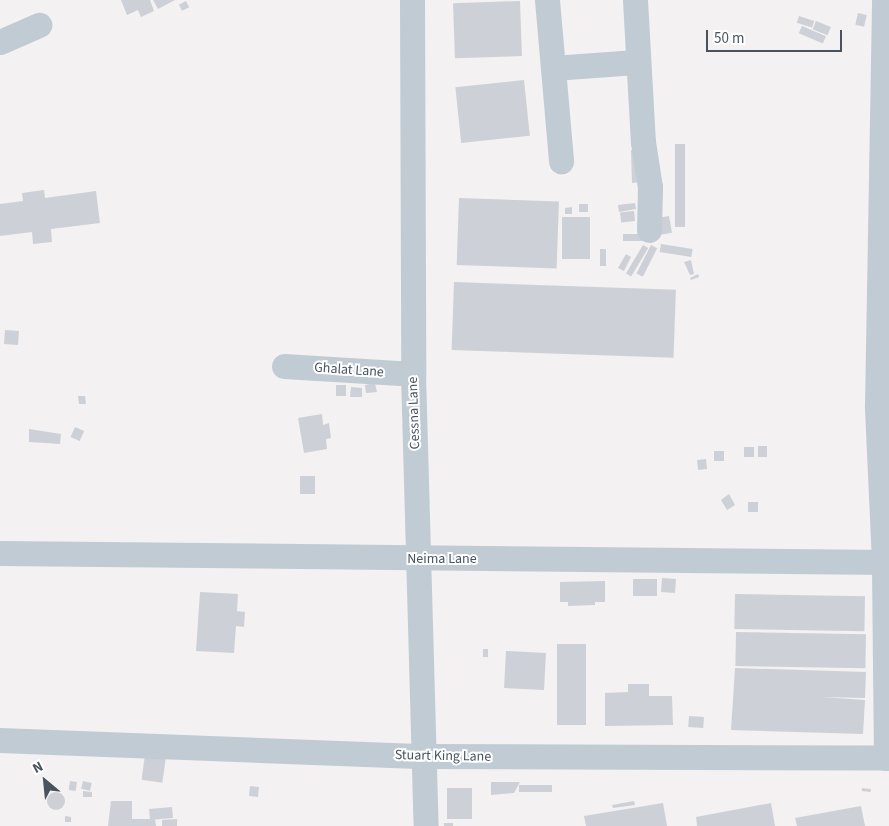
<!DOCTYPE html>
<style>
body{margin:0}
#map{position:relative;width:889px;height:826px;overflow:hidden;background:#f3f1f1;font-family:"Source Sans 3",sans-serif}
div>[style]{position:absolute}
[style*='--x']{left:calc(var(--x)*1px);top:calc(var(--y)*1px);width:calc(var(--w)*1px);rotate:calc(var(--a)*1deg)}
.building>*{inset:0;background:#cdd0d6;transform-origin:0 0}
.round{border-radius:50%}
.minor>*{height:25px;margin:-12.5px;padding:0 12.5px;transform-origin:12.5px;border-radius:12.5px;background:#c1cbd3}
span{translate:-50% -50%;white-space:nowrap;text-align:center;line-height:1.15;-webkit-text-stroke:4px #fff;paint-order:stroke}
.street-label{font-size:14px;color:#475460}
.north{position:absolute;left:20px;top:756px;width:50px;height:50px;-webkit-text-stroke:4px #fff;paint-order:stroke;rotate:332deg;font-size:14px;font-weight:700;line-height:20px;text-align:center;color:#475460}
.north::after{content:'';display:block;margin:auto;width:18px;height:22px;background:#475460;clip-path:polygon(50% 0,100% 100%,50% 72%,0 100%)}
.scale{position:absolute;left:706px;top:30px;width:136px;height:22px;box-sizing:border-box;border:2px solid #475460;border-top:0;padding-left:6px;font-size:15px;line-height:18px;white-space:nowrap;color:#475460;-webkit-text-stroke:4px #fff;paint-order:stroke}
</style>
<div id="map">
<div class="building">
<div style="clip-path:polygon(121px 0,150px 0,154px 11px,141px 17px,138px 10px,127px 15px)"></div>
<div style="clip-path:polygon(153px 0,175px 0,158px 9px)"></div>
<div style="left:186px;top:1px;width:7px;height:8px;rotate:63deg"></div>
<div style="left:520px;top:1px;width:55px;height:67px;rotate:88deg"></div>
<div style="left:858px;top:13px;width:9px;height:12px;rotate:13deg"></div>
<div style="left:799px;top:16px;width:16px;height:7px;rotate:18deg"></div>
<div style="left:816px;top:21px;width:16px;height:9px;rotate:22deg"></div>
<div style="left:802px;top:26px;width:26px;height:8px;rotate:23deg"></div>
<div style="left:524px;top:80px;width:56px;height:69px;rotate:84deg"></div>
<div style="left:675px;top:144px;width:10px;height:83px"></div>
<div style="clip-path:polygon(631px 150px,638px 150px,640px 182px,632px 183px)"></div>
<div style="clip-path:polygon(44px 190px,45px 198px,96px 191px,100px 223px,51px 229px,52px 242px,33px 244px,32px 232px,0 236px,0 204px,23px 201px,22px 193px)"></div>
<div style="left:459px;top:198px;width:100px;height:67px;rotate:2deg"></div>
<div style="clip-path:polygon(635px 203px,636px 209px,619px 212px,618px 205px)"></div>
<div style="left:588px;top:204px;width:8px;height:9px;rotate:90deg"></div>
<div style="clip-path:polygon(572px 207px,572px 214px,565px 214px,565px 208px)"></div>
<div style="left:634px;top:211px;width:10px;height:14px;rotate:84deg"></div>
<div style="left:669px;top:216px;width:17px;height:13px;rotate:80deg"></div>
<div style="left:562px;top:217px;width:28px;height:42px"></div>
<div style="left:649px;top:234px;width:7px;height:26px;rotate:90deg"></div>
<div style="left:661px;top:244px;width:32px;height:8px;rotate:9deg"></div>
<div style="left:643px;top:245px;width:6px;height:33px;rotate:31deg"></div>
<div style="left:651px;top:245px;width:7px;height:32px;rotate:27deg"></div>
<div style="left:600px;top:249px;width:6px;height:17px"></div>
<div style="clip-path:polygon(626px 254px,631px 257px,624px 271px,618px 268px)"></div>
<div style="clip-path:polygon(691px 260px,694px 274px,690px 275px,684px 262px)"></div>
<div style="clip-path:polygon(698px 274px,699px 277px,691px 280px,690px 278px)"></div>
<div style="left:454px;top:282px;width:222px;height:68px;rotate:2deg"></div>
<div style="left:5px;top:330px;width:14px;height:14px;rotate:4deg"></div>
<div style="clip-path:polygon(375px 383px,377px 392px,366px 393px,365px 385px)"></div>
<div style="left:346px;top:385px;width:11px;height:10px;rotate:90deg"></div>
<div style="clip-path:polygon(351px 387px,362px 388px,362px 397px,350px 397px)"></div>
<div style="clip-path:polygon(78px 396px,85px 396px,86px 404px,79px 404px)"></div>
<div style="clip-path:polygon(322px 414px,323px 425px,329px 423px,331px 438px,326px 439px,327px 449px,304px 453px,298px 418px)"></div>
<div style="left:75px;top:427px;width:10px;height:11px;rotate:24deg"></div>
<div style="clip-path:polygon(29px 429px,61px 434px,60px 444px,29px 442px)"></div>
<div style="left:767px;top:446px;width:11px;height:9px;rotate:90deg"></div>
<div style="left:744px;top:447px;width:10px;height:10px"></div>
<div style="left:714px;top:451px;width:10px;height:10px"></div>
<div style="left:706px;top:459px;width:10px;height:9px;rotate:84deg"></div>
<div style="left:300px;top:476px;width:15px;height:18px"></div>
<div style="clip-path:polygon(729px 494px,735px 505px,727px 510px,721px 500px)"></div>
<div style="left:748px;top:502px;width:10px;height:10px"></div>
<div style="left:662px;top:578px;width:14px;height:14px;rotate:4deg"></div>
<div style="left:633px;top:579px;width:24px;height:17px"></div>
<div style="clip-path:polygon(605px 581px,605px 602px,595px 602px,595px 605px,568px 606px,568px 602px,560px 602px,560px 582px)"></div>
<div style="clip-path:polygon(200px 592px,238px 594px,237px 611px,245px 612px,244px 627px,236px 626px,234px 653px,196px 651px)"></div>
<div style="left:735px;top:594px;width:130px;height:35px;rotate:1deg"></div>
<div style="left:736px;top:632px;width:130px;height:34px;rotate:1deg"></div>
<div style="left:557px;top:644px;width:29px;height:81px"></div>
<div style="left:483px;top:649px;width:5px;height:8px"></div>
<div style="left:506px;top:651px;width:40px;height:37px;rotate:3deg"></div>
<div style="clip-path:polygon(735px 668px,866px 672px,865px 698px,821px 697px,865px 700px,863px 734px,731px 730px)"></div>
<div style="clip-path:polygon(628px 684px,649px 684px,649px 696px,672px 696px,673px 725px,605px 726px,605px 693px,628px 692px)"></div>
<div style="left:689px;top:716px;width:15px;height:11px;rotate:4deg"></div>
<div style="left:145px;top:755px;width:21px;height:25px;rotate:8deg"></div>
<div style="left:70px;top:781px;width:7px;height:9px;rotate:8deg"></div>
<div style="left:83px;top:781px;width:9px;height:8px;rotate:13deg"></div>
<div style="clip-path:polygon(491px 782px,520px 782px,514px 793px,491px 795px)"></div>
<div style="left:552px;top:785px;width:7px;height:33px;rotate:90deg"></div>
<div style="left:250px;top:786px;width:9px;height:10px;rotate:6deg"></div>
<div style="left:447px;top:788px;width:25px;height:31px"></div>
<div style="left:862px;top:788px;width:9px;height:3px;rotate:6deg"></div>
<div style="clip-path:polygon(83px 791px,92px 792px,92px 797px,83px 797px)"></div>
<div class="round" style="left:47px;top:792px;width:18px;height:18px"></div>
<div style="clip-path:polygon(111px 801px,132px 801px,132px 819px,155px 819px,156px 826px,108px 826px)"></div>
<div style="clip-path:polygon(634px 801px,635px 805px,613px 808px,612px 805px)"></div>
<div style="clip-path:polygon(663px 803px,667px 826px,586px 826px,584px 816px)"></div>
<div style="clip-path:polygon(771px 803px,775px 826px,697px 826px,696px 817px)"></div>
<div style="clip-path:polygon(861px 806px,865px 826px,797px 826px,795px 818px)"></div>
<div style="left:172px;top:807px;width:11px;height:23px;rotate:85deg"></div>
<div style="clip-path:polygon(65px 816px,71px 817px,71px 822px,65px 822px)"></div>
<div style="clip-path:polygon(177px 819px,177px 826px,162px 826px,162px 820px)"></div>
<div style="left:444px;top:823px;width:9px;height:3px"></div>
</div>
<div class="minor">
<div style="--x:412;--y:0;--w:374;--a:89.8"></div>
<div style="--x:413;--y:374;--w:452;--a:88.4"></div>
<div style="--x:547;--y:0;--w:162;--a:85"></div>
<div style="--x:635;--y:0;--w:142;--a:86.8"></div>
<div style="--x:643;--y:142;--w:46;--a:81.2"></div>
<div style="--x:650;--y:187;--w:43;--a:91.3"></div>
<div style="--x:0;--y:42;--w:43;--a:-23.6"></div>
<div style="--x:553;--y:68;--w:83;--a:-4.1"></div>
<div style="--x:284;--y:366;--w:129;--a:3.5"></div>
<div style="--x:0;--y:553;--w:889;--a:0.58"></div>
<div style="--x:0;--y:740;--w:424;--a:2.2"></div>
<div style="--x:424;--y:756;--w:462;--a:0.2"></div>
<div style="--x:886;--y:758;--w:196;--a:-90.6"></div>
<div style="--x:884;--y:562;--w:156;--a:-92.6"></div>
<div style="--x:877;--y:406;--w:406;--a:-89"></div>
</div>
<div class="street-label">
<span style="left:349px;top:370px;rotate:4deg">Ghalat Lane</span>
<span style="left:414px;top:413px;rotate:-92deg">Cessna Lane</span>
<span style="left:442px;top:559px">Neima Lane</span>
<span style="left:443px;top:756px;rotate:1deg">Stuart King Lane</span>
</div>
<div class="north">N</div>
<div class="scale">50 m</div>
</div>
